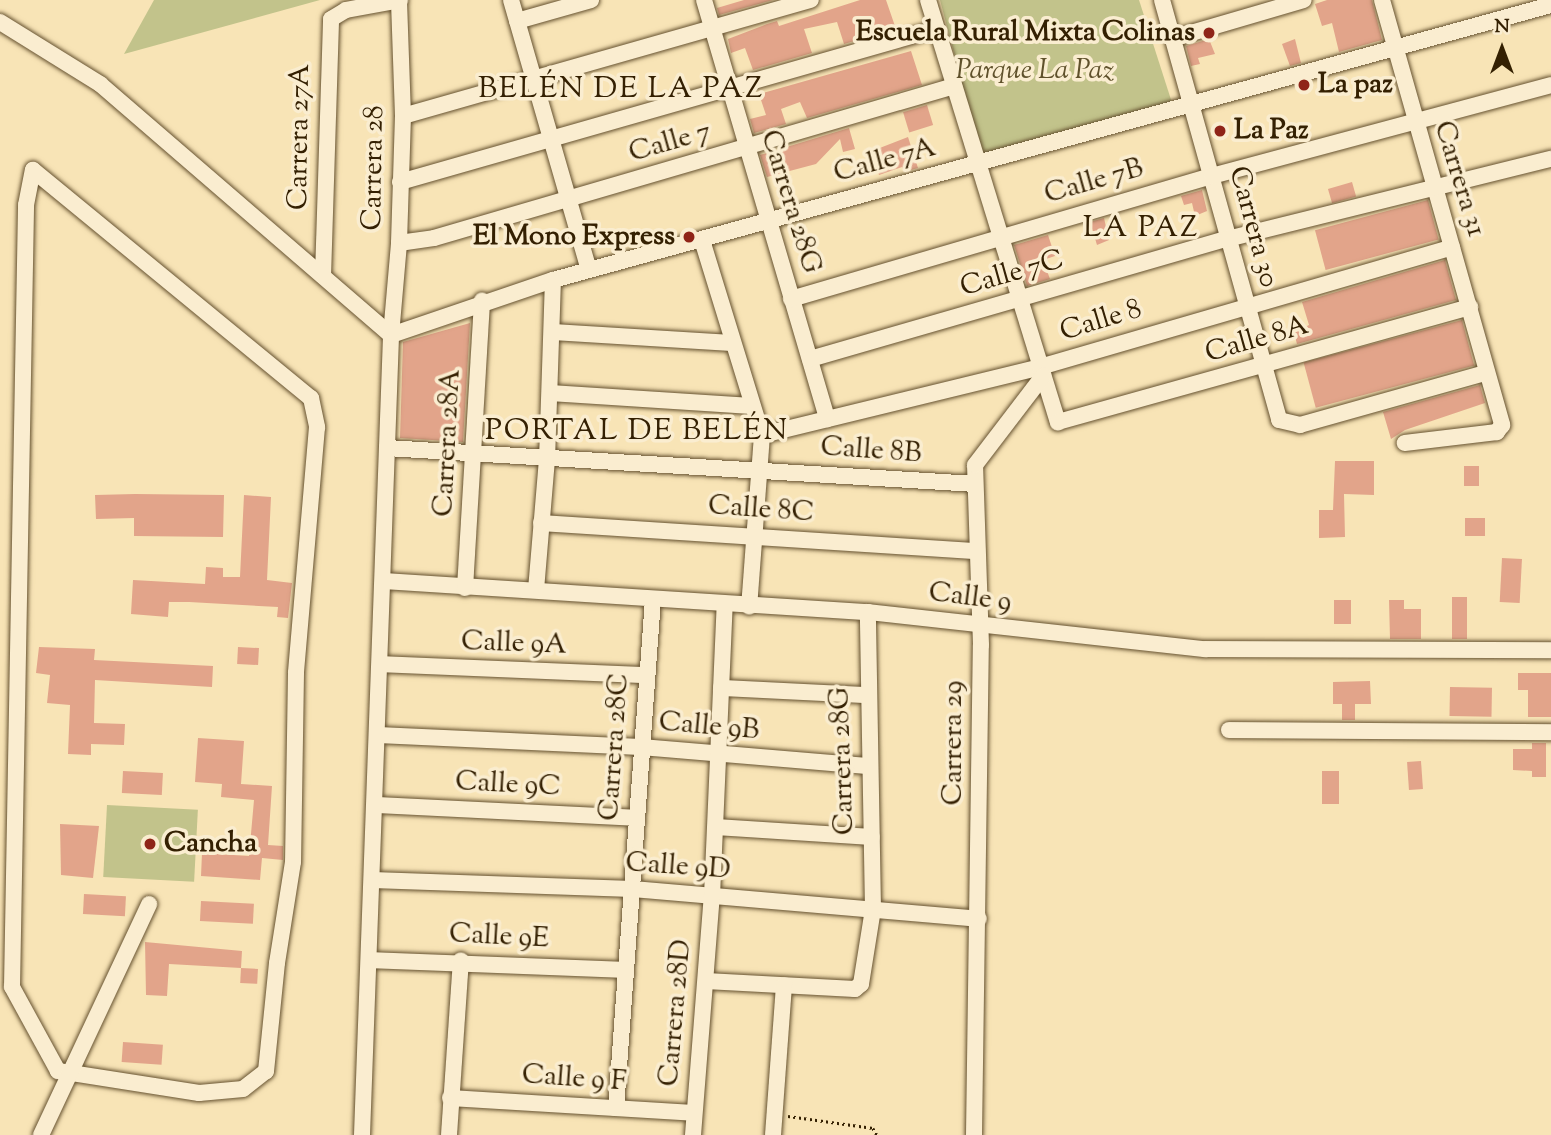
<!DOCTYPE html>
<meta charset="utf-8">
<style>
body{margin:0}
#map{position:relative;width:1551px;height:1135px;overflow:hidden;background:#f8e4b6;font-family:"Sorts Mill Goudy",serif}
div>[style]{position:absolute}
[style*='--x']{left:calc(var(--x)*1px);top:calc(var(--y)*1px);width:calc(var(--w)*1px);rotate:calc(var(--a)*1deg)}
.green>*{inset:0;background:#c2c38b;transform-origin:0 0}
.building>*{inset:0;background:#e2a48a;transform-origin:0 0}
.path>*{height:2.5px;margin-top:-1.25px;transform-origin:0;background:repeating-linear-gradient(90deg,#342002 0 2px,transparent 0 5.5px)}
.roads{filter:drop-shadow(0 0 2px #65512f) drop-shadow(0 0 2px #65512f)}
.minor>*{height:16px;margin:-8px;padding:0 8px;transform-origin:8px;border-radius:8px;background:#faedd0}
.dots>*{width:19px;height:19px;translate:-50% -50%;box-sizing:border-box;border:4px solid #faedd0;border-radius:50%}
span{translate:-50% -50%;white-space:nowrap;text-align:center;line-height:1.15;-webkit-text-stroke:7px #faedd0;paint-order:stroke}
.poi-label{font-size:28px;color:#342002;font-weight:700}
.right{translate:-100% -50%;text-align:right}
.left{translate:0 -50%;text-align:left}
.park-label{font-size:28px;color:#5f512b;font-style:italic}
.street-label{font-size:28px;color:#342002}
.neighbourhood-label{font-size:30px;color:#342002;letter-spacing:2px}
.north{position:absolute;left:1467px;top:14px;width:70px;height:70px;-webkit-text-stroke:5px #faedd0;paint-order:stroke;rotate:0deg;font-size:19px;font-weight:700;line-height:28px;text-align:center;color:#342002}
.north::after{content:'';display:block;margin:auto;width:24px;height:32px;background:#342002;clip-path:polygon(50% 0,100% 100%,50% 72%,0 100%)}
</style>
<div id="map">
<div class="green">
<div style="clip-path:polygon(154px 0,320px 0,124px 54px)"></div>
<div style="clip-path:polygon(940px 0,1139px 0,1174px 109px,981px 156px)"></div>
<div style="left:107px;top:805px;width:91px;height:72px;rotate:3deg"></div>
</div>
<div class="building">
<div style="clip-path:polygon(744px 0,773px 0,719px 15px,717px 8px)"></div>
<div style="clip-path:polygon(860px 0,886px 0,896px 29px,844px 44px,837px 22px,804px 29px,812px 53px,753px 70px,745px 48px,731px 53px,728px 39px,767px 24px,777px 21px,779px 26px)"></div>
<div style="clip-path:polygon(1327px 0,1372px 0,1382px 40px,1339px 52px,1332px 23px,1322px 26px,1315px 4px)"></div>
<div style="clip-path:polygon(1209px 39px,1215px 54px,1198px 58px,1200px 64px,1191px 66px,1186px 46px)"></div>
<div style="clip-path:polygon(1295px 39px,1301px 63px,1290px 66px,1282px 44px)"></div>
<div style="clip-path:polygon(911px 51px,922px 85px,807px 118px,800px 102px,781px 109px,786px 124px,754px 133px,750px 119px,766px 115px,759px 94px)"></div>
<div style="left:927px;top:105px;width:21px;height:25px;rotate:73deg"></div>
<div style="clip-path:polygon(849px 128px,855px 149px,843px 152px,840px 139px,816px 164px,767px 177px,760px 155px)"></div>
<div style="clip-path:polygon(908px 137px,918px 168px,904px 172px,902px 167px,879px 175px,872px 151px)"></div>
<div style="left:1352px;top:182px;width:15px;height:25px;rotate:74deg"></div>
<div style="clip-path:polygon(1202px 190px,1207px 211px,1195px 216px,1192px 203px,1184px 205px,1181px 196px)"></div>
<div style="left:1428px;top:200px;width:41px;height:117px;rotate:75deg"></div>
<div style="clip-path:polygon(1104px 218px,1109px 240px,1097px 245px,1090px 222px)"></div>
<div style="clip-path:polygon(1048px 235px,1055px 256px,1043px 260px,1050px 279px,1027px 286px,1014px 245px)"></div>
<div style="clip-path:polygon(1445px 260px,1456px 300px,1297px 344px,1294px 333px,1309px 325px,1302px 302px)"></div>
<div style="left:1462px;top:320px;width:47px;height:164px;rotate:75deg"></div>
<div style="clip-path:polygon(470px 323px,463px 442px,400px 438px,403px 342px)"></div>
<div style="clip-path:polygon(1480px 385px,1485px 403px,1405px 430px,1391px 439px,1383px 412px)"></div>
<div style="clip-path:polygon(1335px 461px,1374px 461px,1374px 495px,1344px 494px,1345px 537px,1319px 538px,1319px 510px,1333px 510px)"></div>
<div style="left:1464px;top:466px;width:15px;height:20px"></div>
<div style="clip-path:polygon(135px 494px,224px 495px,223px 537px,134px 536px,134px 518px,96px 519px,95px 495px)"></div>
<div style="clip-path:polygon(244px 495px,271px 497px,267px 580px,292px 583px,288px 618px,277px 617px,278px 607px,189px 602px,169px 602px,168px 617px,131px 614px,133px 580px,205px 584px,206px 567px,223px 568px,223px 577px,240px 577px)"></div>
<div style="left:1465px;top:518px;width:20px;height:18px"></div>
<div style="left:1502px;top:558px;width:20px;height:44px;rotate:3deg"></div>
<div style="left:1452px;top:597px;width:15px;height:42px"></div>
<div style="left:1334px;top:600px;width:17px;height:24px"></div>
<div style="clip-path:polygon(1389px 600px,1404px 600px,1404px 609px,1421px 609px,1421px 639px,1390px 639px)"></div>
<div style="clip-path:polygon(39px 647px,95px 649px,94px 660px,213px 666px,212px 687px,95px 680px,94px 723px,125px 724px,124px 745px,91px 744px,91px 755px,68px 754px,70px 705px,47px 703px,50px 675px,36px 673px)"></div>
<div style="left:238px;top:647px;width:21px;height:17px;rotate:3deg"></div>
<div style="clip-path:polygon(1518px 673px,1551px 673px,1551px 717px,1528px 717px,1528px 690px,1518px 690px)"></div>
<div style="clip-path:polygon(1370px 681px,1371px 704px,1355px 704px,1355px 720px,1342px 720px,1342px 704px,1333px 704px,1333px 682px)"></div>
<div style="left:1450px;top:687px;width:42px;height:29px;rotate:1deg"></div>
<div style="clip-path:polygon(198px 738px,244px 741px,241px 784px,272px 786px,268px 845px,283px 846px,283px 860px,262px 858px,260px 880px,201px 876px,202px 853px,249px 856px,254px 800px,221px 797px,222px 784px,195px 782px)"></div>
<div style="clip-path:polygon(1532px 743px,1546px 743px,1546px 777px,1532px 777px,1532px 771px,1513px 770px,1513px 749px,1532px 749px)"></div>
<div style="left:1421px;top:761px;width:28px;height:14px;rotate:86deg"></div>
<div style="left:123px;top:771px;width:40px;height:22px;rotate:3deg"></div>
<div style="left:1322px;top:771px;width:17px;height:33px"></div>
<div style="clip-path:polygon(60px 824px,99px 826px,93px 878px,61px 875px)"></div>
<div style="left:84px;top:894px;width:42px;height:20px;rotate:3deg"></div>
<div style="left:201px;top:901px;width:53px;height:20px;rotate:3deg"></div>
<div style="clip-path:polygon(145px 942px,242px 951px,241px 968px,169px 964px,167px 996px,146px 995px)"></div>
<div style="left:241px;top:968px;width:17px;height:15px;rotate:3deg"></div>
<div style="left:123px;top:1042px;width:40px;height:20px;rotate:4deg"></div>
</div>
<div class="path">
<div style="--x:788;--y:1116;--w:86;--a:8"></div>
<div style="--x:873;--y:1128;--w:8;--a:60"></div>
</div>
<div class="roads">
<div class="minor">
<div style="--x:511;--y:0;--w:281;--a:73.9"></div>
<div style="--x:704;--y:0;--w:437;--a:73.6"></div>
<div style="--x:928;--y:0;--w:442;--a:72.9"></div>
<div style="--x:1058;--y:422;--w:428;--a:-15.6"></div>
<div style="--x:1162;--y:0;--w:436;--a:74.4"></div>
<div style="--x:1279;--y:420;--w:22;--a:13"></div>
<div style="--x:1300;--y:425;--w:192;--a:-15.7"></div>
<div style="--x:1382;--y:0;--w:442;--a:74.2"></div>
<div style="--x:1502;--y:425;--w:9;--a:126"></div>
<div style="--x:1497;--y:432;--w:93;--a:173.2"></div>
<div style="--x:517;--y:21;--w:77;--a:-15.8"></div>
<div style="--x:0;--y:22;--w:118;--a:31.8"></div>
<div style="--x:100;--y:84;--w:384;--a:40.8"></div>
<div style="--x:1174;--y:38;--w:135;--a:-16.3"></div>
<div style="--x:403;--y:116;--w:424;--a:-15.9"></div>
<div style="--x:33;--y:170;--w:360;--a:39.4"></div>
<div style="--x:311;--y:398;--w:30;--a:78"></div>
<div style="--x:317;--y:427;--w:247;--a:94.9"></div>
<div style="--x:296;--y:673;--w:189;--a:90.9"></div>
<div style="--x:293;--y:862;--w:102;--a:99"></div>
<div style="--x:277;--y:963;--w:109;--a:95.8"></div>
<div style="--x:266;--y:1071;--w:29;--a:142"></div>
<div style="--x:243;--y:1089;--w:44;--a:174.8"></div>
<div style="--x:199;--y:1093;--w:143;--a:-171.1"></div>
<div style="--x:58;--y:1071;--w:96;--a:-118.7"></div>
<div style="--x:12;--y:987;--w:782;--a:-88.97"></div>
<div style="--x:26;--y:205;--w:36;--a:-79"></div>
<div style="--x:400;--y:182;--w:557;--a:-15.93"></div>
<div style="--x:702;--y:240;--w:204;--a:72.9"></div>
<div style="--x:762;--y:435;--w:172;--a:94.3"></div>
<div style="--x:399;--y:243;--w:35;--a:-8"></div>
<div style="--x:434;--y:238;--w:542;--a:-16.29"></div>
<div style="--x:323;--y:276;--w:257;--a:-88.2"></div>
<div style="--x:331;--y:19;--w:17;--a:-31"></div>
<div style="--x:346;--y:10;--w:55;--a:-10.5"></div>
<div style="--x:791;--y:299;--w:439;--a:-16.3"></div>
<div style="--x:1212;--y:176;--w:351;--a:-15"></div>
<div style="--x:553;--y:332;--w:179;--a:3.5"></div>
<div style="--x:391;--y:335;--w:171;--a:-18.8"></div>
<div style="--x:553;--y:280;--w:1035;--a:-15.41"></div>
<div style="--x:810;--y:359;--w:434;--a:-16.1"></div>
<div style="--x:1227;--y:239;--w:334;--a:-13.9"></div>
<div style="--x:550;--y:393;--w:202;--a:3.7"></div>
<div style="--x:762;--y:435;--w:286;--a:-13.7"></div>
<div style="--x:1040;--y:367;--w:429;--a:-16.2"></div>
<div style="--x:387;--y:448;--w:589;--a:3.5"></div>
<div style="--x:541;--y:523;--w:437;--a:3.7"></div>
<div style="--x:384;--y:581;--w:485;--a:3.7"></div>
<div style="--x:868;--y:612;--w:339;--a:6.3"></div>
<div style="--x:1205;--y:649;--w:346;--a:0.2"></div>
<div style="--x:465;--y:588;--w:288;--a:-86.6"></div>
<div style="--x:536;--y:590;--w:130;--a:-85.2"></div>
<div style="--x:547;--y:460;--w:180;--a:-88.1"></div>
<div style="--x:380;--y:664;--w:266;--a:2.4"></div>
<div style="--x:721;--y:688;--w:145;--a:2.8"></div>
<div style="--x:1229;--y:730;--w:322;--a:0.4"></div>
<div style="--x:378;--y:735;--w:263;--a:2.6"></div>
<div style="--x:641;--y:747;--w:227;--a:4.8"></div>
<div style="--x:375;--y:805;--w:262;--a:2.8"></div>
<div style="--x:716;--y:827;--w:156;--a:3.7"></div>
<div style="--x:373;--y:880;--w:259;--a:2"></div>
<div style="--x:632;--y:889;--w:348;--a:4.9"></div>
<div style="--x:369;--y:960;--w:257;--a:2.2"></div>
<div style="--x:706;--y:981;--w:149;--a:3.1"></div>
<div style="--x:855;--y:989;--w:8;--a:-40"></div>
<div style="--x:861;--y:984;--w:76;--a:-80.9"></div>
<div style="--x:873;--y:909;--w:297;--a:-91"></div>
<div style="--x:450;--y:1098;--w:244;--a:3.5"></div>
<div style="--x:616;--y:1108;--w:510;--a:-85.84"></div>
<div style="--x:41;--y:1135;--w:255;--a:-64.9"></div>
<div style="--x:362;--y:1135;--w:801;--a:-87.92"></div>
<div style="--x:391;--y:335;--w:92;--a:-85"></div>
<div style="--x:399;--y:243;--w:127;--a:-88.2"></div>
<div style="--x:403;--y:116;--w:115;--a:-92"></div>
<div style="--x:449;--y:1135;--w:175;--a:-86.1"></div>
<div style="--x:693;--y:1135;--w:240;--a:-85.5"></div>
<div style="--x:712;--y:896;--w:292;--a:-87.5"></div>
<div style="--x:773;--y:1135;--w:150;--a:-85.8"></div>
<div style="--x:974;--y:1135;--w:490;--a:-89.2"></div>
<div style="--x:981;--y:645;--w:180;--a:-91.9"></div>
<div style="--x:975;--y:465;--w:112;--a:-52.6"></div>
</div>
</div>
<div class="dots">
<div style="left:1209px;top:33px;background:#8f2418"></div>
<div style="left:1304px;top:85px;background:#8f2418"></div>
<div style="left:1220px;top:131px;background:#8f2418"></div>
<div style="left:689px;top:237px;background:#8f2418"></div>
<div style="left:150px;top:844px;background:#8f2418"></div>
</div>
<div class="poi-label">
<span class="right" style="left:1195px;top:33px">Escuela Rural Mixta Colinas</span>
<span class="left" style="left:1318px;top:85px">La paz</span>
<span class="left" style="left:1234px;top:131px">La Paz</span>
<span class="right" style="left:675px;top:237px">El Mono Express</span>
<span class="left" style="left:164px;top:844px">Cancha</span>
</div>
<div class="park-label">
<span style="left:1035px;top:71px">Parque La Paz</span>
</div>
<div class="street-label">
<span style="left:300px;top:137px;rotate:-89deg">Carrera 27A</span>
<span style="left:670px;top:143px;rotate:-16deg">Calle 7</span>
<span style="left:885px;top:161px;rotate:-15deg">Calle 7A</span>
<span style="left:374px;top:168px;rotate:-89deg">Carrera 28</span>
<span style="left:1459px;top:179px;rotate:73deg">Carrera 31</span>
<span style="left:1094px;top:182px;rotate:-16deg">Calle 7B</span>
<span style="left:790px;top:202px;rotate:73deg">Carrera 28G</span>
<span style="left:1253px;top:227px;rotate:75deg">Carrera 30</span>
<span style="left:1012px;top:274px;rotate:-16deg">Calle 7C</span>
<span style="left:1101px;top:321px;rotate:-17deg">Calle 8</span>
<span style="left:1257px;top:340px;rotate:-16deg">Calle 8A</span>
<span style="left:448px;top:443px;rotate:-87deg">Carrera 28A</span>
<span style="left:871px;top:451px;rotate:4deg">Calle 8B</span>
<span style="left:761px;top:510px;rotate:4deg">Calle 8C</span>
<span style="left:970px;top:598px;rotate:7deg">Calle 9</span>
<span style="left:514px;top:644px;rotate:2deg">Calle 9A</span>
<span style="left:709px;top:727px;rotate:5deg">Calle 9B</span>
<span style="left:954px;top:743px;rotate:-90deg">Carrera 29</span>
<span style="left:615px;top:747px;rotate:-86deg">Carrera 28C</span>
<span style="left:843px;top:761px;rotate:-92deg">Carrera 28G</span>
<span style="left:508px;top:785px;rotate:3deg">Calle 9C</span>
<span style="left:678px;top:867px;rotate:4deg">Calle 9D</span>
<span style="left:499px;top:937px;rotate:3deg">Calle 9E</span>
<span style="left:676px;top:1013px;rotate:-85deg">Carrera 28D</span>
<span style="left:574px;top:1079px;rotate:4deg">Calle 9 F</span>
</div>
<div class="neighbourhood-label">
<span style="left:621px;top:90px">BELÉN DE LA PAZ</span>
<span style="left:1141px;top:229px">LA PAZ</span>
<span style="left:637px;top:432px">PORTAL DE BELÉN</span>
</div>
<div class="north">N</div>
</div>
